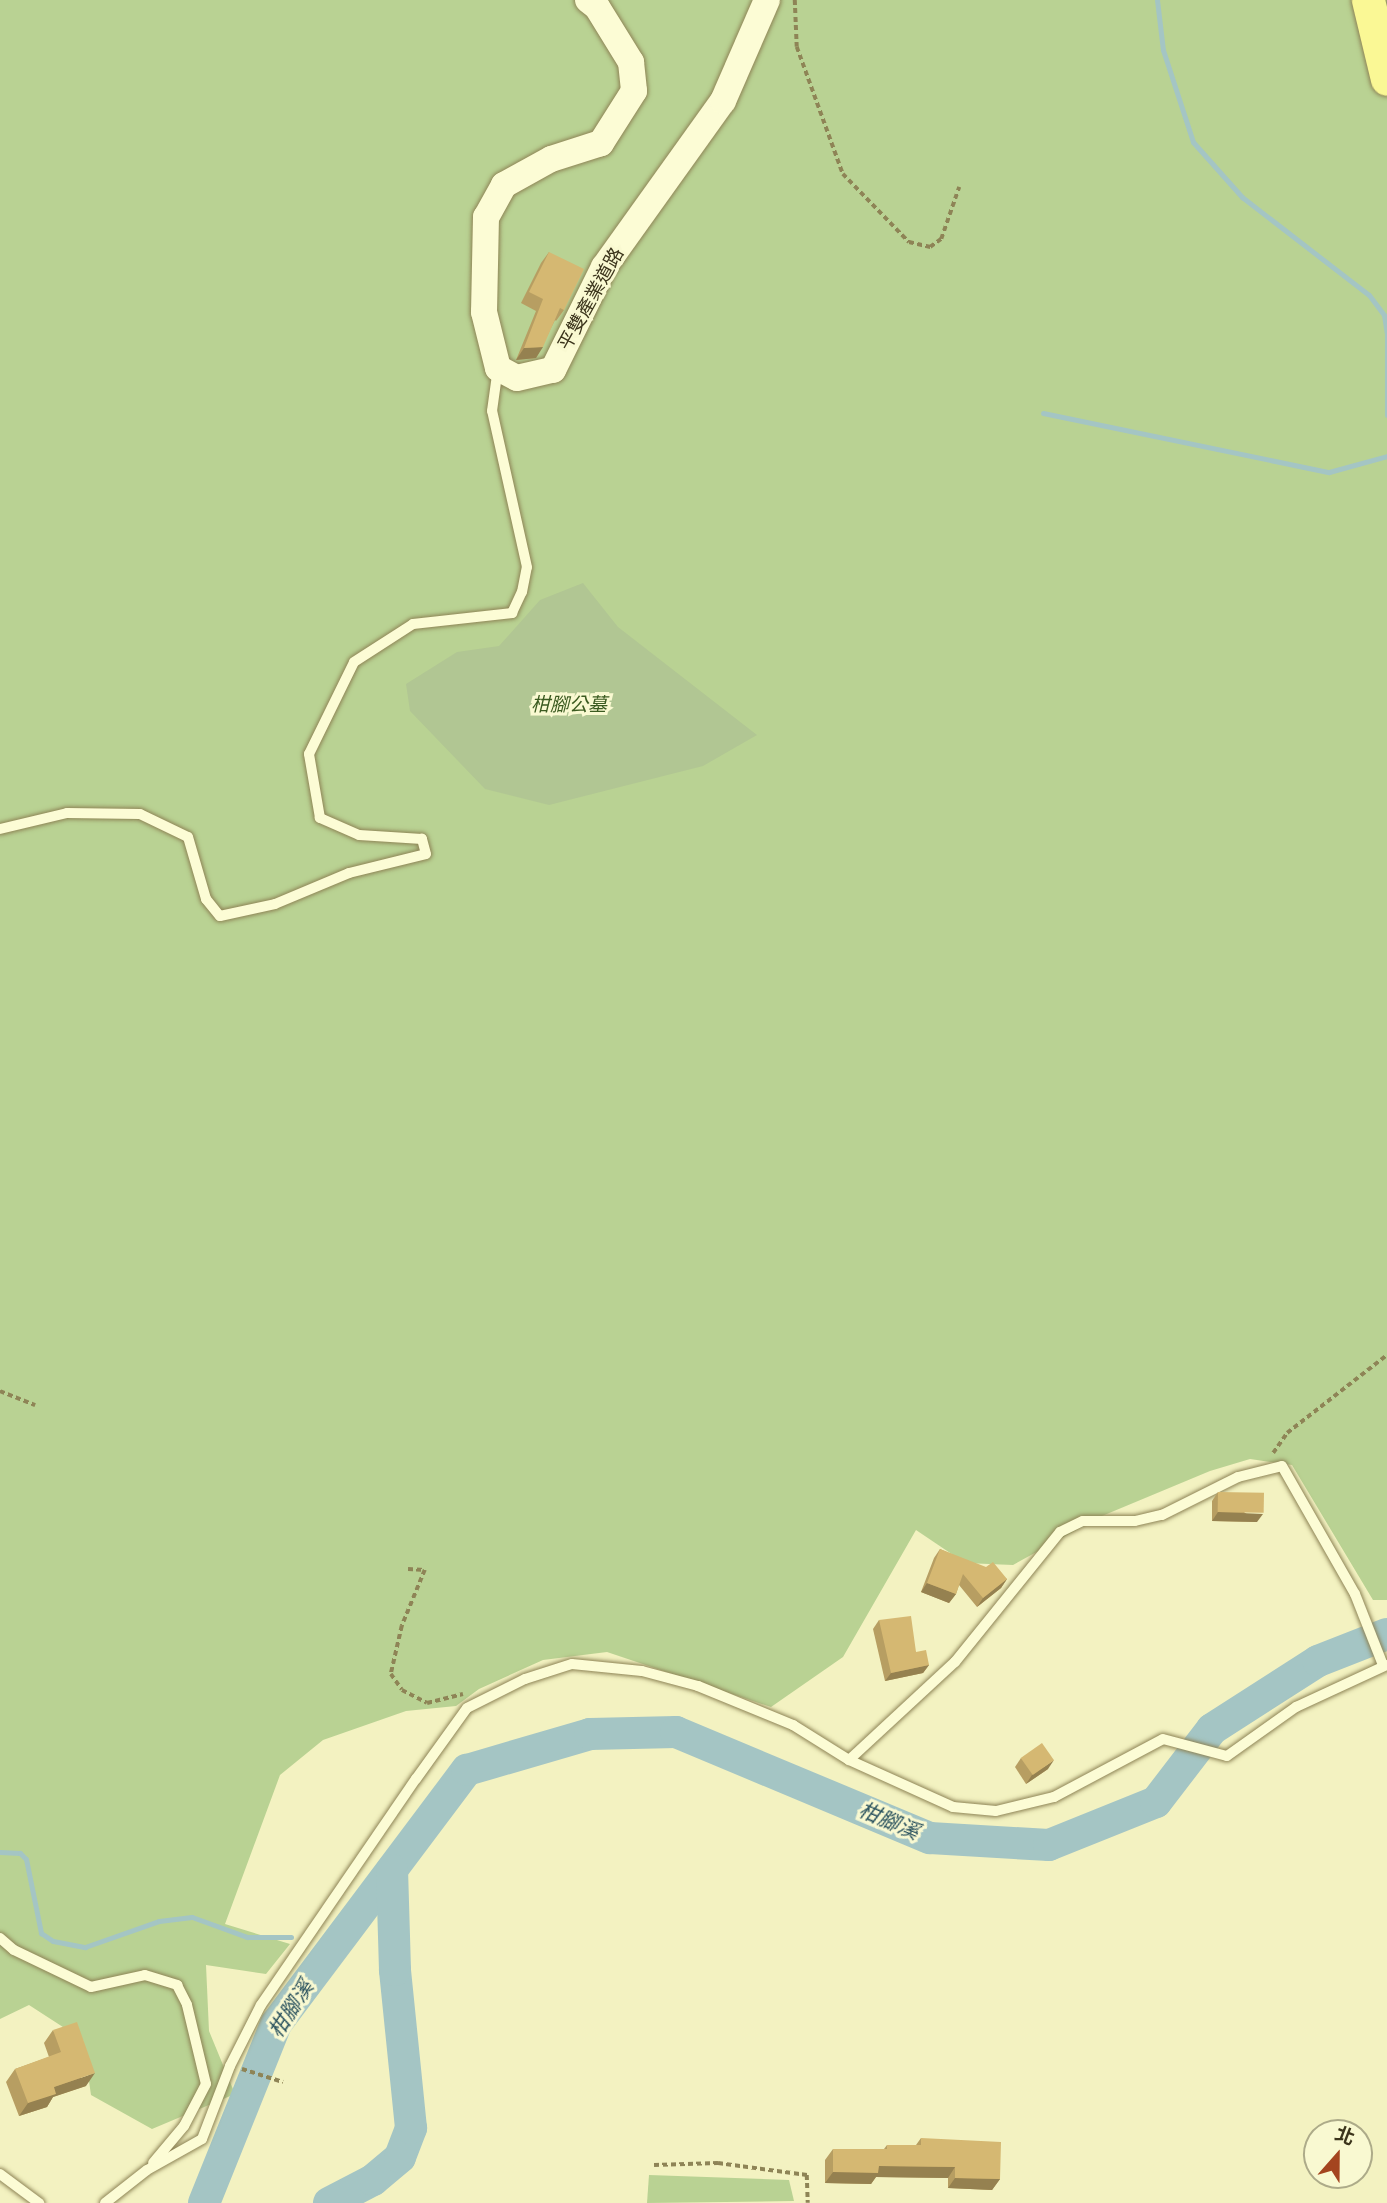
<!DOCTYPE html>
<meta charset="utf-8">
<style>
body{margin:0}
#map{position:relative;width:1387px;height:2203px;overflow:hidden;background:#f3f2c1;font-family:"Times New Roman","Noto Sans TC",serif}
div>[style]{position:absolute}
[style*='--x']{left:calc(var(--x)*1px);top:calc(var(--y)*1px);width:calc(var(--w)*1px);rotate:calc(var(--a)*1deg)}
.green>*{inset:0;background:#b9d293}
.cemetery>*{inset:0;background:#b1c693}
.stream>*{height:5px;margin:-2.5px;padding:0 2.5px;transform-origin:2.5px;border-radius:2.5px;background:#a4c5c4}
.river>*{height:32px;margin:-16px;padding:0 16px;transform-origin:16px;border-radius:16px;background:#a4c5c4}
.path>*{height:3.5px;margin-top:-1.75px;transform-origin:0;background:repeating-linear-gradient(90deg,#8e8456 0 5px,transparent 0 8.5px)}
.roads{filter:drop-shadow(0 0 2px #8e8456) drop-shadow(0 0 2px #8e8456)}
.service>*{height:10px;margin:-5px;padding:0 5px;transform-origin:5px;border-radius:5px;background:#fcfcd5}
.tertiary>*{height:26px;margin:-13px;padding:0 13px;transform-origin:13px;border-radius:13px;background:#fcfcd5}
.primary>*{height:33px;margin:-16.5px;padding:0 16.5px;transform-origin:16.5px;border-radius:16.5px;background:#faf895}
.wall>*{inset:0;background:#b79e62}
.shaded-wall>*{inset:0;background:#958150}
.building>*{inset:0;background:#d5b872;transform-origin:0 0}
span{translate:-50% -50%;white-space:nowrap;text-align:center;line-height:1.15;-webkit-text-stroke:6px #f9f9d1;paint-order:stroke}
.street-label{font-size:19px;color:#3c351c}
.park-label{font-size:19px;color:#3b5b20;font-style:italic}
.water-label{font-size:21px;color:#2a525e;font-style:italic}
.north{position:absolute;left:1303px;top:2119px;width:70px;height:70px;box-sizing:border-box;background:#f9f9d1;border:2px solid #adab89;border-radius:50%;rotate:21deg;font-size:19px;font-weight:700;line-height:28px;text-align:center;color:#3c351c}
.north::after{content:'';display:block;margin:auto;width:24px;height:32px;background:#a4451f;clip-path:polygon(50% 0,100% 100%,50% 72%,0 100%)}
</style>
<div id="map">
<div class="green">
<div style="clip-path:polygon(0 0,1387px 0,1387px 1600px,1373px 1600px,1292px 1465px,1250px 1459px,1210px 1471px,1102px 1516px,1013px 1565px,965px 1563px,916px 1530px,843px 1657px,771px 1707px,607px 1652px,543px 1660px,479px 1689px,456px 1706px,406px 1711px,323px 1740px,280px 1775px,225px 1924px,290px 1944px,266px 1974px,206px 1965px,209px 2031px,235px 2094px,152px 2129px,91px 2095px,83px 2040px,29px 2005px,0 2019px)"></div>
<div style="clip-path:polygon(649px 2175px,789px 2180px,794px 2201px,647px 2203px)"></div>
</div>
<div class="cemetery">
<div style="clip-path:polygon(583px 583px,618px 627px,757px 735px,703px 766px,549px 805px,485px 789px,410px 711px,406px 684px,457px 652px,499px 646px,540px 600px)"></div>
</div>
<div class="stream">
<div style="--x:1157;--y:0;--w:50;--a:83.2"></div>
<div style="--x:1163;--y:50;--w:97;--a:71.9"></div>
<div style="--x:1193;--y:142;--w:74;--a:48.3"></div>
<div style="--x:1242;--y:197;--w:160;--a:37.7"></div>
<div style="--x:1369;--y:295;--w:25;--a:53"></div>
<div style="--x:1384;--y:315;--w:18;--a:81"></div>
<div style="--x:1387;--y:334;--w:81;--a:90"></div>
<div style="--x:1043;--y:413;--w:292;--a:11.7"></div>
<div style="--x:1329;--y:472;--w:60;--a:-15.4"></div>
<div style="--x:0;--y:1852;--w:20;--a:3"></div>
<div style="--x:20;--y:1853;--w:8;--a:45"></div>
<div style="--x:26;--y:1859;--w:76;--a:78.5"></div>
<div style="--x:41;--y:1933;--w:14;--a:34"></div>
<div style="--x:53;--y:1941;--w:33;--a:11"></div>
<div style="--x:85;--y:1947;--w:78;--a:-19.4"></div>
<div style="--x:159;--y:1921;--w:33;--a:-7"></div>
<div style="--x:192;--y:1917;--w:59;--a:20"></div>
<div style="--x:247;--y:1937;--w:44;--a:0"></div>
<div style="--x:323;--y:1940;--w:18;--a:6"></div>
</div>
<div class="river">
<div style="--x:204;--y:2203;--w:193;--a:-68.1"></div>
<div style="--x:276;--y:2024;--w:318;--a:-53.1"></div>
<div style="--x:467;--y:1770;--w:128;--a:-16.3"></div>
<div style="--x:590;--y:1734;--w:86;--a:-1.3"></div>
<div style="--x:676;--y:1732;--w:275;--a:22.7"></div>
<div style="--x:930;--y:1838;--w:119;--a:3.4"></div>
<div style="--x:1049;--y:1845;--w:115;--a:-21.9"></div>
<div style="--x:1156;--y:1802;--w:92;--a:-52.5"></div>
<div style="--x:1212;--y:1729;--w:126;--a:-32.7"></div>
<div style="--x:1318;--y:1661;--w:74;--a:-21.4"></div>
<div style="--x:329;--y:2203;--w:50;--a:-27.6"></div>
<div style="--x:373;--y:2180;--w:35;--a:-40"></div>
<div style="--x:400;--y:2157;--w:31;--a:-69"></div>
<div style="--x:411;--y:2128;--w:159;--a:-95.8"></div>
<div style="--x:395;--y:1970;--w:100;--a:-91.7"></div>
</div>
<div class="path">
<div style="--x:795;--y:0;--w:47;--a:87.6"></div>
<div style="--x:797;--y:47;--w:135;--a:70.1"></div>
<div style="--x:843;--y:174;--w:95;--a:45.9"></div>
<div style="--x:909;--y:242;--w:22;--a:13"></div>
<div style="--x:930;--y:247;--w:14;--a:-36"></div>
<div style="--x:941;--y:239;--w:55;--a:-70.9"></div>
<div style="--x:0;--y:1391;--w:38;--a:22"></div>
<div style="--x:1273;--y:1453;--w:24;--a:-55"></div>
<div style="--x:1287;--y:1433;--w:127;--a:-38"></div>
<div style="--x:408;--y:1569;--w:17;--a:3"></div>
<div style="--x:425;--y:1570;--w:61;--a:112.3"></div>
<div style="--x:402;--y:1626;--w:49;--a:102.9"></div>
<div style="--x:391;--y:1674;--w:19;--a:55"></div>
<div style="--x:402;--y:1690;--w:28;--a:27"></div>
<div style="--x:427;--y:1703;--w:37;--a:-14"></div>
<div style="--x:242;--y:2069;--w:43;--a:17.6"></div>
<div style="--x:654;--y:2165;--w:64;--a:-1.8"></div>
<div style="--x:718;--y:2163;--w:90;--a:7.7"></div>
<div style="--x:807;--y:2175;--w:28;--a:88"></div>
</div>
<div class="roads">
<div class="service">
<div style="--x:0;--y:829;--w:69;--a:-13.4"></div>
<div style="--x:67;--y:813;--w:73;--a:0.8"></div>
<div style="--x:140;--y:814;--w:53;--a:25.6"></div>
<div style="--x:188;--y:837;--w:65;--a:73.8"></div>
<div style="--x:206;--y:899;--w:22;--a:51"></div>
<div style="--x:220;--y:916;--w:56;--a:-12.3"></div>
<div style="--x:275;--y:904;--w:80;--a:-22.7"></div>
<div style="--x:349;--y:873;--w:79;--a:-13.9"></div>
<div style="--x:426;--y:854;--w:16;--a:-105"></div>
<div style="--x:422;--y:839;--w:63;--a:-176.4"></div>
<div style="--x:359;--y:835;--w:43;--a:-156.4"></div>
<div style="--x:320;--y:818;--w:65;--a:-99.8"></div>
<div style="--x:309;--y:754;--w:102;--a:-63.9"></div>
<div style="--x:354;--y:662;--w:70;--a:-32.8"></div>
<div style="--x:413;--y:624;--w:100;--a:-6.3"></div>
<div style="--x:512;--y:613;--w:23;--a:-65"></div>
<div style="--x:522;--y:592;--w:25;--a:-79"></div>
<div style="--x:527;--y:567;--w:160;--a:-102.6"></div>
<div style="--x:492;--y:411;--w:43;--a:-82.1"></div>
<div style="--x:849;--y:1760;--w:144;--a:-42.8"></div>
<div style="--x:955;--y:1662;--w:167;--a:-51.1"></div>
<div style="--x:1060;--y:1532;--w:25;--a:-26"></div>
<div style="--x:1083;--y:1521;--w:52;--a:0"></div>
<div style="--x:1135;--y:1521;--w:28;--a:-13"></div>
<div style="--x:1162;--y:1515;--w:85;--a:-26.6"></div>
<div style="--x:1238;--y:1477;--w:45;--a:-14"></div>
<div style="--x:1282;--y:1466;--w:147;--a:60.3"></div>
<div style="--x:1355;--y:1594;--w:76;--a:68.5"></div>
<div style="--x:0;--y:1938;--w:18;--a:41"></div>
<div style="--x:14;--y:1950;--w:85;--a:25.7"></div>
<div style="--x:91;--y:1987;--w:55;--a:-12.5"></div>
<div style="--x:145;--y:1975;--w:34;--a:17"></div>
<div style="--x:177;--y:1985;--w:22;--a:63"></div>
<div style="--x:187;--y:2005;--w:81;--a:76.5"></div>
<div style="--x:206;--y:2084;--w:47;--a:117.6"></div>
<div style="--x:184;--y:2126;--w:48;--a:130"></div>
<div style="--x:0;--y:2174;--w:49;--a:36.6"></div>
<div style="--x:105;--y:2203;--w:53;--a:-38.2"></div>
<div style="--x:147;--y:2170;--w:63;--a:-29.4"></div>
<div style="--x:202;--y:2139;--w:78;--a:-69"></div>
<div style="--x:230;--y:2066;--w:68;--a:-63.1"></div>
<div style="--x:261;--y:2005;--w:274;--a:-55.6"></div>
<div style="--x:416;--y:1779;--w:87;--a:-54.3"></div>
<div style="--x:467;--y:1708;--w:65;--a:-26.6"></div>
<div style="--x:525;--y:1679;--w:49;--a:-17.7"></div>
<div style="--x:572;--y:1664;--w:70;--a:5.7"></div>
<div style="--x:642;--y:1671;--w:58;--a:15"></div>
<div style="--x:698;--y:1686;--w:103;--a:22.3"></div>
<div style="--x:793;--y:1725;--w:66;--a:32"></div>
<div style="--x:849;--y:1760;--w:114;--a:24.3"></div>
<div style="--x:953;--y:1807;--w:43;--a:5.3"></div>
<div style="--x:996;--y:1811;--w:60;--a:-13.6"></div>
<div style="--x:1054;--y:1797;--w:123;--a:-28"></div>
<div style="--x:1163;--y:1739;--w:66;--a:14.9"></div>
<div style="--x:1227;--y:1756;--w:85;--a:-35.4"></div>
<div style="--x:1296;--y:1707;--w:100;--a:-24.8"></div>
</div>
<div class="tertiary">
<div style="--x:588;--y:0;--w:11;--a:38"></div>
<div style="--x:597;--y:7;--w:65;--a:58.3"></div>
<div style="--x:631;--y:62;--w:29;--a:84"></div>
<div style="--x:634;--y:91;--w:62;--a:122.4"></div>
<div style="--x:601;--y:143;--w:52;--a:162.3"></div>
<div style="--x:551;--y:159;--w:54;--a:151"></div>
<div style="--x:504;--y:185;--w:37;--a:119"></div>
<div style="--x:486;--y:217;--w:95;--a:91.2"></div>
<div style="--x:484;--y:312;--w:58;--a:76"></div>
<div style="--x:498;--y:368;--w:21;--a:28"></div>
<div style="--x:517;--y:378;--w:37;--a:-13"></div>
<div style="--x:553;--y:370;--w:115;--a:-63.7"></div>
<div style="--x:604;--y:267;--w:204;--a:-54.4"></div>
<div style="--x:723;--y:101;--w:110;--a:-66.5"></div>
</div>
<div class="primary">
<div style="--x:1368;--y:0;--w:81;--a:76.5"></div>
</div>
</div>
<div class="wall">
<div style="clip-path:polygon(549px 252px,564px 310px,556px 321px,555px 320px,536px 358px,516px 360px,536px 311px,521px 303px,541px 263px)"></div>
<div style="clip-path:polygon(1218px 1492px,1257px 1522px,1212px 1521px,1212px 1501px)"></div>
<div style="clip-path:polygon(940px 1549px,1007px 1579px,1001px 1588px,977px 1607px,959px 1585px,956px 1594px,949px 1603px,921px 1592px,934px 1558px)"></div>
<div style="clip-path:polygon(879px 1620px,916px 1652px,929px 1665px,923px 1673px,885px 1681px,873px 1629px)"></div>
<div style="clip-path:polygon(1021px 1758px,1048px 1769px,1026px 1784px,1015px 1767px)"></div>
<div style="clip-path:polygon(53px 2030px,86px 2086px,53px 2097px,47px 2107px,19px 2116px,6px 2082px,15px 2069px,49px 2057px,44px 2043px)"></div>
<div style="clip-path:polygon(921px 2138px,1000px 2179px,992px 2190px,948px 2188px,948px 2178px,876px 2177px,871px 2184px,825px 2183px,825px 2160px,833px 2149px,884px 2149px,887px 2145px,916px 2145px)"></div>
</div>
<div class="shaded-wall">
<div style="clip-path:polygon(543px 347px,536px 358px,516px 360px,524px 348px)"></div>
<div style="clip-path:polygon(1218px 1512px,1263px 1514px,1257px 1522px,1212px 1521px)"></div>
<div style="clip-path:polygon(1007px 1579px,1001px 1588px,977px 1607px,983px 1598px)"></div>
<div style="clip-path:polygon(927px 1583px,956px 1594px,949px 1603px,921px 1592px)"></div>
<div style="clip-path:polygon(929px 1665px,923px 1673px,885px 1681px,891px 1673px)"></div>
<div style="clip-path:polygon(1054px 1760px,1048px 1769px,1026px 1784px,1032px 1775px)"></div>
<div style="clip-path:polygon(95px 2073px,86px 2086px,53px 2097px,47px 2107px,19px 2116px,28px 2103px,54px 2087px)"></div>
<div style="clip-path:polygon(879px 2166px,955px 2167px,948px 2178px,876px 2177px,871px 2184px,825px 2183px,833px 2172px)"></div>
<div style="clip-path:polygon(955px 2178px,1000px 2179px,992px 2190px,948px 2188px)"></div>
</div>
<div class="building">
<div style="clip-path:polygon(549px 252px,584px 269px,564px 310px,560px 308px,543px 347px,524px 348px,543px 299px,529px 292px)"></div>
<div style="left:1218px;top:1492px;width:46px;height:20px;rotate:1deg"></div>
<div style="clip-path:polygon(940px 1549px,986px 1567px,993px 1562px,1007px 1579px,983px 1598px,963px 1574px,956px 1594px,927px 1583px)"></div>
<div style="clip-path:polygon(911px 1616px,916px 1652px,926px 1650px,929px 1665px,891px 1673px,879px 1620px)"></div>
<div style="left:1042px;top:1743px;width:21px;height:26px;rotate:55deg"></div>
<div style="clip-path:polygon(77px 2022px,95px 2073px,54px 2087px,56px 2094px,28px 2103px,15px 2069px,61px 2052px,53px 2030px)"></div>
<div style="clip-path:polygon(921px 2138px,1001px 2142px,1000px 2179px,955px 2178px,955px 2167px,879px 2166px,878px 2173px,833px 2172px,833px 2149px,887px 2149px,887px 2145px,921px 2145px)"></div>
</div>
<div class="street-label">
<span style="left:591px;top:299px;rotate:-61deg">平雙產業道路</span>
</div>
<div class="park-label">
<span style="left:569px;top:705px">柑腳公墓</span>
</div>
<div class="water-label">
<span style="left:889px;top:1821px;rotate:23deg">柑腳溪</span>
<span style="left:291px;top:2009px;rotate:-57deg">柑腳溪</span>
</div>
<div class="north">北</div>
</div>
